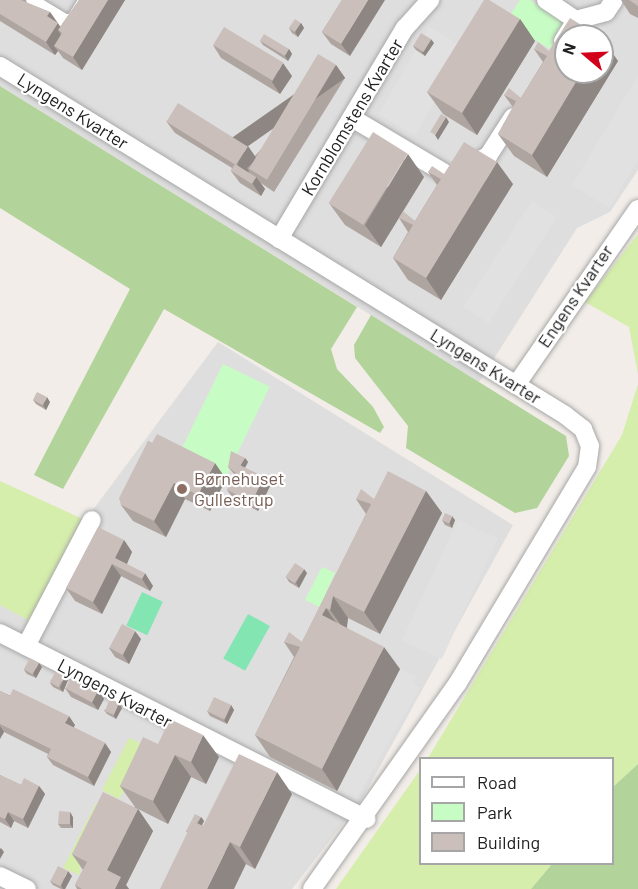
<!DOCTYPE html>
<meta charset="utf-8">
<style>
body{margin:0}
#map{position:relative;width:638px;height:889px;overflow:hidden;background:#f2ede8;font-family:Barlow,sans-serif}
div>[style]{position:absolute}
[style*='--x']{left:calc(var(--x)*1px);top:calc(var(--y)*1px);width:calc(var(--w)*1px);rotate:calc(var(--a)*1deg)}
.residential>*{inset:0;background:#dfdede}
.grass>*{inset:0;background:#d5eeab}
.forest>*{inset:0;background:#b2d39a}
.park>*{inset:0;background:#c7fdc4;transform-origin:0 0}
.pitch>*{inset:0;background:#82e5b2;transform-origin:0 0}
.parking>*{inset:0;background:#e1e1e1;transform-origin:0 0}
.roads{filter:drop-shadow(0 0 2px #a8a8a8) drop-shadow(0 0 2px #a8a8a8)}
.street>*{height:18px;margin:-9px;padding:0 9px;transform-origin:9px;border-radius:9px;background:#fff}
.wall>*{inset:0;background:#aea4a0}
.shaded-wall>*{inset:0;background:#8d8682;transform-origin:0 0}
.building>*{inset:0;background:#cabfba;transform-origin:0 0}
.dots>*{width:16px;height:16px;translate:-50% -50%;box-sizing:border-box;border:3px solid #fff;border-radius:50%}
span{translate:-50% -50%;white-space:nowrap;text-align:center;line-height:1.15;-webkit-text-stroke:4.5px #fff;paint-order:stroke}
.street-label{font-size:18px;color:#212121}
.education-label{font-size:18px;color:#785e54}
.left{translate:0 -50%;text-align:left}
.legend{position:absolute;left:419px;top:757px;width:195px;height:108px;box-sizing:border-box;background:#fff;border:2px solid #a6a6a6;margin:0;padding:8px 10px;list-style:none;font-size:18px;color:#212121}
.legend li{display:flex;align-items:center;gap:12px;height:30px}
.legend b{width:30px;border:2px solid #a6a6a6}
.north{position:absolute;left:554px;top:24px;width:60px;height:60px;box-sizing:border-box;background:#fff;border:2px solid #a6a6a6;border-radius:50%;rotate:289deg;font-size:16px;font-weight:700;line-height:24px;text-align:center;color:#212121}
.north::after{content:'';display:block;margin:auto;width:21px;height:27px;background:#d2001b;clip-path:polygon(50% 0,100% 100%,50% 72%,0 100%)}
</style>
<div id="map">
<div class="residential">
<div style="clip-path:polygon(evenodd,0 0,638px 0,638px 170px,610px 212px,577px 228px,479px 382px,0 86px,0 0,566px 36px,602px 36px,602px 72px,566px 72px,566px 36px)"></div>
<div style="clip-path:polygon(218px 342px,513px 525px,362px 799px,292px 889px,0 889px,0 602px,92px 511px)"></div>
</div>
<div class="grass">
<div style="clip-path:polygon(638px 234px,638px 374px,629px 327px,585px 302px)"></div>
<div style="clip-path:polygon(638px 384px,638px 764px,613px 787px,612px 758px,428px 758px,622px 435px)"></div>
<div style="clip-path:polygon(0 481px,87px 521px,21px 636px,28px 620px,0 605px)"></div>
<div style="clip-path:polygon(129px 738px,152px 748px,119px 799px,102px 790px)"></div>
<div style="clip-path:polygon(420px 770px,420px 864px,552px 864px,531px 889px,336px 889px)"></div>
<div style="clip-path:polygon(96px 803px,110px 807px,81px 852px,80px 875px,63px 868px)"></div>
</div>
<div class="forest">
<div style="clip-path:polygon(0 86px,357px 307px,331px 349px,337px 369px,373px 407px,384px 427px,380px 433px,164px 309px,63px 489px,34px 475px,130px 289px,0 208px)"></div>
<div style="clip-path:polygon(371px 315px,566px 436px,569px 456px,537px 508px,515px 513px,406px 448px,408px 426px,355px 358px,354px 345px)"></div>
<div style="clip-path:polygon(638px 764px,638px 889px,531px 889px,552px 864px,612px 864px,613px 787px)"></div>
</div>
<div class="park">
<div style="clip-path:polygon(520px 0,530px 0,566px 22px,550px 49px,506px 22px)"></div>
<div style="left:223px;top:364px;width:52px;height:99px;rotate:26deg"></div>
<div style="clip-path:polygon(322px 567px,335px 573px,326px 592px,332px 601px,326px 610px,305px 600px)"></div>
</div>
<div class="pitch">
<div style="left:142px;top:592px;width:23px;height:37px;rotate:25deg"></div>
<div style="left:248px;top:614px;width:25px;height:51px;rotate:29deg"></div>
</div>
<div class="parking">
<div style="left:429px;top:27px;width:42px;height:101px;rotate:30deg"></div>
<div style="clip-path:polygon(638px 76px,638px 160px,609px 208px,572px 185px)"></div>
<div style="left:532px;top:201px;width:30px;height:126px;rotate:33deg"></div>
<div style="left:458px;top:520px;width:44px;height:133px;rotate:25deg"></div>
<div style="clip-path:polygon(398px 667px,416px 677px,413px 684px,420px 688px,355px 801px,334px 790px)"></div>
</div>
<div class="roads">
<div class="street">
<div style="--x:26;--y:0;--w:47;--a:31"></div>
<div style="--x:66;--y:24;--w:9;--a:-18"></div>
<div style="--x:75;--y:21;--w:25;--a:-58"></div>
<div style="--x:546;--y:0;--w:36;--a:34"></div>
<div style="--x:563;--y:41;--w:25;--a:-58"></div>
<div style="--x:576;--y:20;--w:31;--a:-15"></div>
<div style="--x:606;--y:12;--w:14;--a:-56"></div>
<div style="--x:0;--y:66;--w:664;--a:31.7"></div>
<div style="--x:565;--y:415;--w:23;--a:38"></div>
<div style="--x:583;--y:429;--w:18;--a:68"></div>
<div style="--x:590;--y:446;--w:21;--a:98"></div>
<div style="--x:587;--y:467;--w:253;--a:120.9"></div>
<div style="--x:457;--y:684;--w:251;--a:125.3"></div>
<div style="--x:352;--y:118;--w:112;--a:30.7"></div>
<div style="--x:466;--y:167;--w:25;--a:-27"></div>
<div style="--x:488;--y:156;--w:46;--a:-57.3"></div>
<div style="--x:279;--y:239;--w:246;--a:-59.2"></div>
<div style="--x:405;--y:28;--w:38;--a:-48"></div>
<div style="--x:516;--y:385;--w:214;--a:-55.3"></div>
<div style="--x:0;--y:633;--w:411;--a:26.9"></div>
<div style="--x:26;--y:646;--w:142;--a:-62.4"></div>
<div style="--x:0;--y:876;--w:30;--a:26"></div>
</div>
</div>
<div class="wall">
<div style="clip-path:polygon(0 0,26px 0,27px 3px,50px 12px,60px 27px,79px 0,125px 0,82px 70px,63px 58px,58px 51px,55px 55px,0 21px)"></div>
<div style="clip-path:polygon(342px 0,350px 56px,331px 44px,322px 32px)"></div>
<div style="clip-path:polygon(621px 0,638px 0,638px 18px,630px 14px)"></div>
<div style="clip-path:polygon(520px 19px,535px 41px,477px 135px,443px 114px,427px 92px)"></div>
<div style="clip-path:polygon(301px 23px,304px 28px,298px 37px,292px 33px,289px 28px)"></div>
<div style="clip-path:polygon(260px 41px,289px 49px,292px 54px,288px 61px,263px 45px)"></div>
<div style="clip-path:polygon(434px 43px,425px 56px,416px 50px,413px 46px)"></div>
<div style="clip-path:polygon(213px 45px,292px 76px,280px 94px,221px 58px)"></div>
<div style="clip-path:polygon(534px 49px,618px 61px,547px 177px,514px 156px,498px 134px,513px 107px,504px 95px,521px 98px,543px 62px)"></div>
<div style="clip-path:polygon(336px 65px,345px 78px,274px 192px,261px 183px,265px 189px,261px 196px,240px 183px,231px 171px,232px 168px,175px 133px,166px 121px,255px 156px)"></div>
<div style="clip-path:polygon(428px 172px,513px 184px,441px 300px,408px 280px,393px 258px,408px 232px,399px 218px,415px 221px,437px 185px)"></div>
<div style="clip-path:polygon(424px 177px,381px 247px,345px 225px,329px 203px)"></div>
<div style="clip-path:polygon(33px 400px,50px 402px,46px 410px,36px 404px)"></div>
<div style="clip-path:polygon(148px 441px,226px 479px,210px 511px,185px 499px,166px 537px,133px 521px,121px 505px)"></div>
<div style="clip-path:polygon(245px 458px,248px 462px,245px 468px,264px 477px,270px 486px,258px 511px,233px 498px,227px 490px,235px 475px,228px 467px)"></div>
<div style="clip-path:polygon(426px 491px,442px 513px,380px 634px,348px 618px,347px 628px,400px 669px,337px 791px,270px 757px,255px 735px,294px 657px,284px 642px,302px 642px,366px 514px,356px 499px,374px 499px)"></div>
<div style="clip-path:polygon(442px 520px,455px 520px,452px 528px,445px 525px)"></div>
<div style="clip-path:polygon(124px 540px,132px 552px,127px 564px,153px 586px,150px 591px,121px 576px,102px 614px,75px 601px,66px 588px)"></div>
<div style="clip-path:polygon(307px 573px,299px 588px,289px 582px,286px 577px)"></div>
<div style="clip-path:polygon(141px 639px,129px 664px,115px 657px,109px 648px)"></div>
<div style="clip-path:polygon(42px 667px,36px 678px,27px 674px,24px 670px)"></div>
<div style="clip-path:polygon(68px 680px,63px 692px,53px 687px,50px 683px)"></div>
<div style="clip-path:polygon(65px 688px,98px 690px,104px 699px,98px 710px,71px 697px)"></div>
<div style="clip-path:polygon(0 691px,75px 725px,73px 727px,105px 743px,111px 752px,94px 786px,53px 765px,47px 757px,48px 754px,4px 732px,0 738px)"></div>
<div style="clip-path:polygon(231px 705px,234px 710px,227px 724px,210px 716px,207px 711px)"></div>
<div style="clip-path:polygon(122px 708px,116px 719px,107px 714px,104px 710px)"></div>
<div style="clip-path:polygon(158px 744px,219px 757px,206px 784px,191px 777px,168px 824px,138px 809px,153px 831px,126px 885px,129px 889px,77px 889px,75px 885px,83px 870px,72px 854px,135px 807px,120px 786px)"></div>
<div style="clip-path:polygon(0 775px,21px 785px,39px 786px,45px 794px,28px 828px,14px 821px,11px 828px,0 822px)"></div>
<div style="clip-path:polygon(292px 794px,255px 869px,188px 833px,186px 831px,201px 817px,204px 821px,202px 825px,203px 826px)"></div>
<div style="clip-path:polygon(73px 817px,73px 828px,61px 828px,58px 824px)"></div>
<div style="clip-path:polygon(72px 876px,65px 889px,61px 889px,53px 885px,50px 881px)"></div>
</div>
<div class="shaded-wall">
<div style="clip-path:polygon(108px 0,125px 0,82px 70px,73px 57px)"></div>
<div style="clip-path:polygon(368px 0,385px 0,350px 56px,341px 44px)"></div>
<div style="clip-path:polygon(50px 12px,67px 36px,58px 30px,64px 40px,54px 46px,58px 51px,55px 55px,46px 42px,47px 16px)"></div>
<div style="clip-path:polygon(520px 19px,535px 41px,477px 135px,462px 113px)"></div>
<div style="clip-path:polygon(301px 23px,304px 28px,298px 37px,295px 32px)"></div>
<div style="clip-path:polygon(431px 39px,434px 43px,425px 56px,422px 52px)"></div>
<div style="clip-path:polygon(603px 39px,618px 61px,547px 177px,532px 155px,582px 72px,602px 72px,602px 40px)"></div>
<div style="clip-path:polygon(289px 49px,292px 54px,288px 61px,285px 56px)"></div>
<div style="clip-path:polygon(283px 63px,292px 76px,280px 94px,272px 82px)"></div>
<div style="left:336px;top:65px;width:16px;height:134px;rotate:55deg"></div>
<div style="clip-path:polygon(446px 117px,449px 122px,438px 140px,435px 135px)"></div>
<div style="clip-path:polygon(248px 146px,257px 159px,247px 168px,249px 171px,246px 177px,237px 164px)"></div>
<div style="clip-path:polygon(408px 154px,424px 177px,381px 247px,365px 225px)"></div>
<div style="clip-path:polygon(497px 162px,513px 184px,441px 300px,426px 278px)"></div>
<div style="clip-path:polygon(256px 177px,265px 189px,261px 196px,252px 183px)"></div>
<div style="clip-path:polygon(47px 397px,50px 402px,46px 410px,43px 405px)"></div>
<div style="clip-path:polygon(245px 458px,248px 462px,239px 478px,236px 473px)"></div>
<div style="clip-path:polygon(215px 463px,226px 479px,210px 511px,198px 495px)"></div>
<div style="clip-path:polygon(264px 477px,270px 486px,258px 511px,252px 502px)"></div>
<div style="clip-path:polygon(174px 483px,185px 499px,166px 537px,154px 521px)"></div>
<div style="clip-path:polygon(426px 491px,442px 513px,380px 634px,364px 612px)"></div>
<div style="clip-path:polygon(452px 516px,455px 520px,452px 528px,449px 523px)"></div>
<div style="clip-path:polygon(124px 540px,132px 552px,124px 570px,115px 558px)"></div>
<div style="clip-path:polygon(112px 564px,121px 576px,102px 614px,93px 602px)"></div>
<div style="clip-path:polygon(304px 569px,307px 573px,299px 588px,296px 583px)"></div>
<div style="clip-path:polygon(145px 573px,153px 586px,150px 591px,142px 579px)"></div>
<div style="clip-path:polygon(333px 596px,348px 618px,346px 632px,330px 610px)"></div>
<div style="clip-path:polygon(326px 608px,341px 630px,322px 615px)"></div>
<div style="clip-path:polygon(135px 631px,141px 639px,129px 664px,123px 655px)"></div>
<div style="clip-path:polygon(384px 647px,400px 669px,337px 791px,322px 769px)"></div>
<div style="clip-path:polygon(39px 663px,42px 667px,36px 678px,33px 674px)"></div>
<div style="clip-path:polygon(65px 676px,68px 680px,63px 692px,60px 688px)"></div>
<div style="clip-path:polygon(98px 690px,104px 699px,98px 710px,92px 702px)"></div>
<div style="clip-path:polygon(119px 703px,122px 708px,116px 719px,113px 714px)"></div>
<div style="clip-path:polygon(231px 705px,234px 710px,227px 724px,224px 720px)"></div>
<div style="clip-path:polygon(69px 716px,75px 725px,71px 732px,65px 723px)"></div>
<div style="clip-path:polygon(0 726px,4px 732px,0 739px)"></div>
<div style="clip-path:polygon(203px 735px,219px 757px,206px 784px,191px 762px)"></div>
<div style="clip-path:polygon(105px 743px,111px 752px,94px 786px,88px 777px)"></div>
<div style="clip-path:polygon(175px 755px,191px 777px,168px 824px,153px 801px)"></div>
<div style="clip-path:polygon(277px 772px,292px 794px,255px 869px,240px 847px)"></div>
<div style="clip-path:polygon(39px 786px,45px 794px,28px 828px,23px 819px)"></div>
<div style="clip-path:polygon(138px 809px,153px 831px,126px 885px,129px 889px,115px 889px,107px 870px)"></div>
<div style="clip-path:polygon(8px 812px,14px 821px,11px 828px,5px 819px)"></div>
<div style="clip-path:polygon(70px 812px,73px 817px,73px 828px,70px 824px)"></div>
<div style="clip-path:polygon(201px 817px,204px 821px,195px 838px,192px 834px)"></div>
<div style="clip-path:polygon(230px 842px,246px 864px,234px 889px,207px 889px)"></div>
<div style="clip-path:polygon(1px 848px,4px 852px,0 859px,0 849px)"></div>
<div style="clip-path:polygon(68px 871px,72px 876px,65px 889px,63px 889px,61px 886px)"></div>
</div>
<div class="building">
<div style="clip-path:polygon(0 0,21px 0,50px 12px,47px 16px,58px 23px,46px 42px,0 14px)"></div>
<div style="clip-path:polygon(79px 0,108px 0,73px 57px,54px 46px,62px 33px,58px 30px)"></div>
<div style="clip-path:polygon(342px 0,368px 0,341px 44px,322px 32px)"></div>
<div style="clip-path:polygon(484px 0,489px 0,520px 19px,462px 113px,427px 92px)"></div>
<div style="clip-path:polygon(629px 0,638px 0,638px 6px)"></div>
<div style="clip-path:polygon(570px 18px,599px 36px,566px 36px,566px 72px,582px 72px,532px 155px,498px 134px,516px 101px,504px 95px,509px 88px,521px 98px,547px 56px,534px 49px,538px 42px,549px 51px)"></div>
<div style="left:295px;top:19px;width:7px;height:11px;rotate:34deg"></div>
<div style="left:224px;top:27px;width:69px;height:21px;rotate:31deg"></div>
<div style="left:421px;top:33px;width:12px;height:15px;rotate:31deg"></div>
<div style="left:264px;top:34px;width:29px;height:8px;rotate:31deg"></div>
<div style="left:318px;top:54px;width:21px;height:134px;rotate:31deg"></div>
<div style="left:178px;top:103px;width:82px;height:22px;rotate:32deg"></div>
<div style="left:441px;top:114px;width:6px;height:21px;rotate:31deg"></div>
<div style="left:373px;top:132px;width:41px;height:84px;rotate:32deg"></div>
<div style="clip-path:polygon(464px 142px,497px 162px,426px 278px,393px 258px,413px 225px,399px 218px,403px 211px,415px 221px,441px 179px,428px 172px,432px 166px,444px 174px)"></div>
<div style="left:235px;top:164px;width:25px;height:8px;rotate:32deg"></div>
<div style="left:37px;top:392px;width:11px;height:9px;rotate:27deg"></div>
<div style="clip-path:polygon(157px 434px,215px 463px,198px 495px,174px 483px,154px 521px,121px 505px,119px 498px,148px 441px,152px 443px)"></div>
<div style="clip-path:polygon(231px 451px,245px 458px,236px 473px,228px 467px)"></div>
<div style="left:240px;top:465px;width:27px;height:28px;rotate:27deg"></div>
<div style="clip-path:polygon(388px 471px,426px 491px,364px 612px,333px 596px,330px 610px,326px 608px,322px 615px,384px 647px,322px 769px,255px 735px,300px 647px,284px 642px,289px 632px,302px 642px,371px 504px,356px 499px,361px 489px,374px 499px)"></div>
<div style="left:445px;top:513px;width:8px;height:8px;rotate:23deg"></div>
<div style="clip-path:polygon(98px 527px,124px 540px,115px 558px,145px 573px,142px 579px,112px 564px,93px 602px,66px 588px)"></div>
<div style="left:295px;top:563px;width:11px;height:17px;rotate:34deg"></div>
<div style="left:122px;top:624px;width:15px;height:27px;rotate:28deg"></div>
<div style="left:30px;top:658px;width:10px;height:13px;rotate:29deg"></div>
<div style="left:56px;top:671px;width:10px;height:13px;rotate:29deg"></div>
<div style="left:72px;top:676px;width:30px;height:14px;rotate:28deg"></div>
<div style="clip-path:polygon(13px 689px,69px 716px,65px 723px,105px 743px,88px 777px,47px 757px,51px 749px,0 724px,0 691px,10px 696px)"></div>
<div style="left:214px;top:697px;width:19px;height:16px;rotate:25deg"></div>
<div style="left:110px;top:699px;width:10px;height:13px;rotate:24deg"></div>
<div style="clip-path:polygon(170px 719px,203px 735px,191px 762px,175px 755px,153px 801px,120px 786px,143px 737px,158px 744px)"></div>
<div style="clip-path:polygon(239px 754px,277px 772px,240px 847px,230px 842px,207px 889px,160px 889px,193px 821px,203px 826px)"></div>
<div style="clip-path:polygon(0 775px,21px 785px,24px 778px,39px 786px,23px 819px,8px 812px,5px 819px,0 817px)"></div>
<div style="clip-path:polygon(103px 792px,138px 809px,107px 870px,121px 877px,115px 889px,82px 889px,75px 885px,87px 862px,72px 854px)"></div>
<div style="clip-path:polygon(59px 811px,70px 812px,70px 824px,58px 824px)"></div>
<div style="clip-path:polygon(195px 814px,201px 817px,197px 823px,193px 821px,188px 832px,186px 831px)"></div>
<div style="left:58px;top:866px;width:11px;height:17px;rotate:27deg"></div>
</div>
<div class="dots">
<div style="left:182px;top:489px;background:#8d6e63"></div>
</div>
<div class="street-label">
<span style="left:73px;top:111px;rotate:32deg">Lyngens Kvarter</span>
<span style="left:352px;top:117px;rotate:-59deg">Kornblomstens Kvarter</span>
<span style="left:575px;top:296px;rotate:-56deg">Engens Kvarter</span>
<span style="left:486px;top:366px;rotate:32deg">Lyngens Kvarter</span>
<span style="left:115px;top:693px;rotate:28deg">Lyngens Kvarter</span>
</div>
<div class="education-label">
<span class="left" style="left:194px;top:489px">Børnehuset<br>Gullestrup</span>
</div>
<ul class="legend">
<li><b style="height:8px;background:#fff"></b>Road</li>
<li><b style="height:16px;background:#c7fdc4"></b>Park</li>
<li><b style="height:16px;background:#cabfba"></b>Building</li>
</ul>
<div class="north">N</div>
</div>
